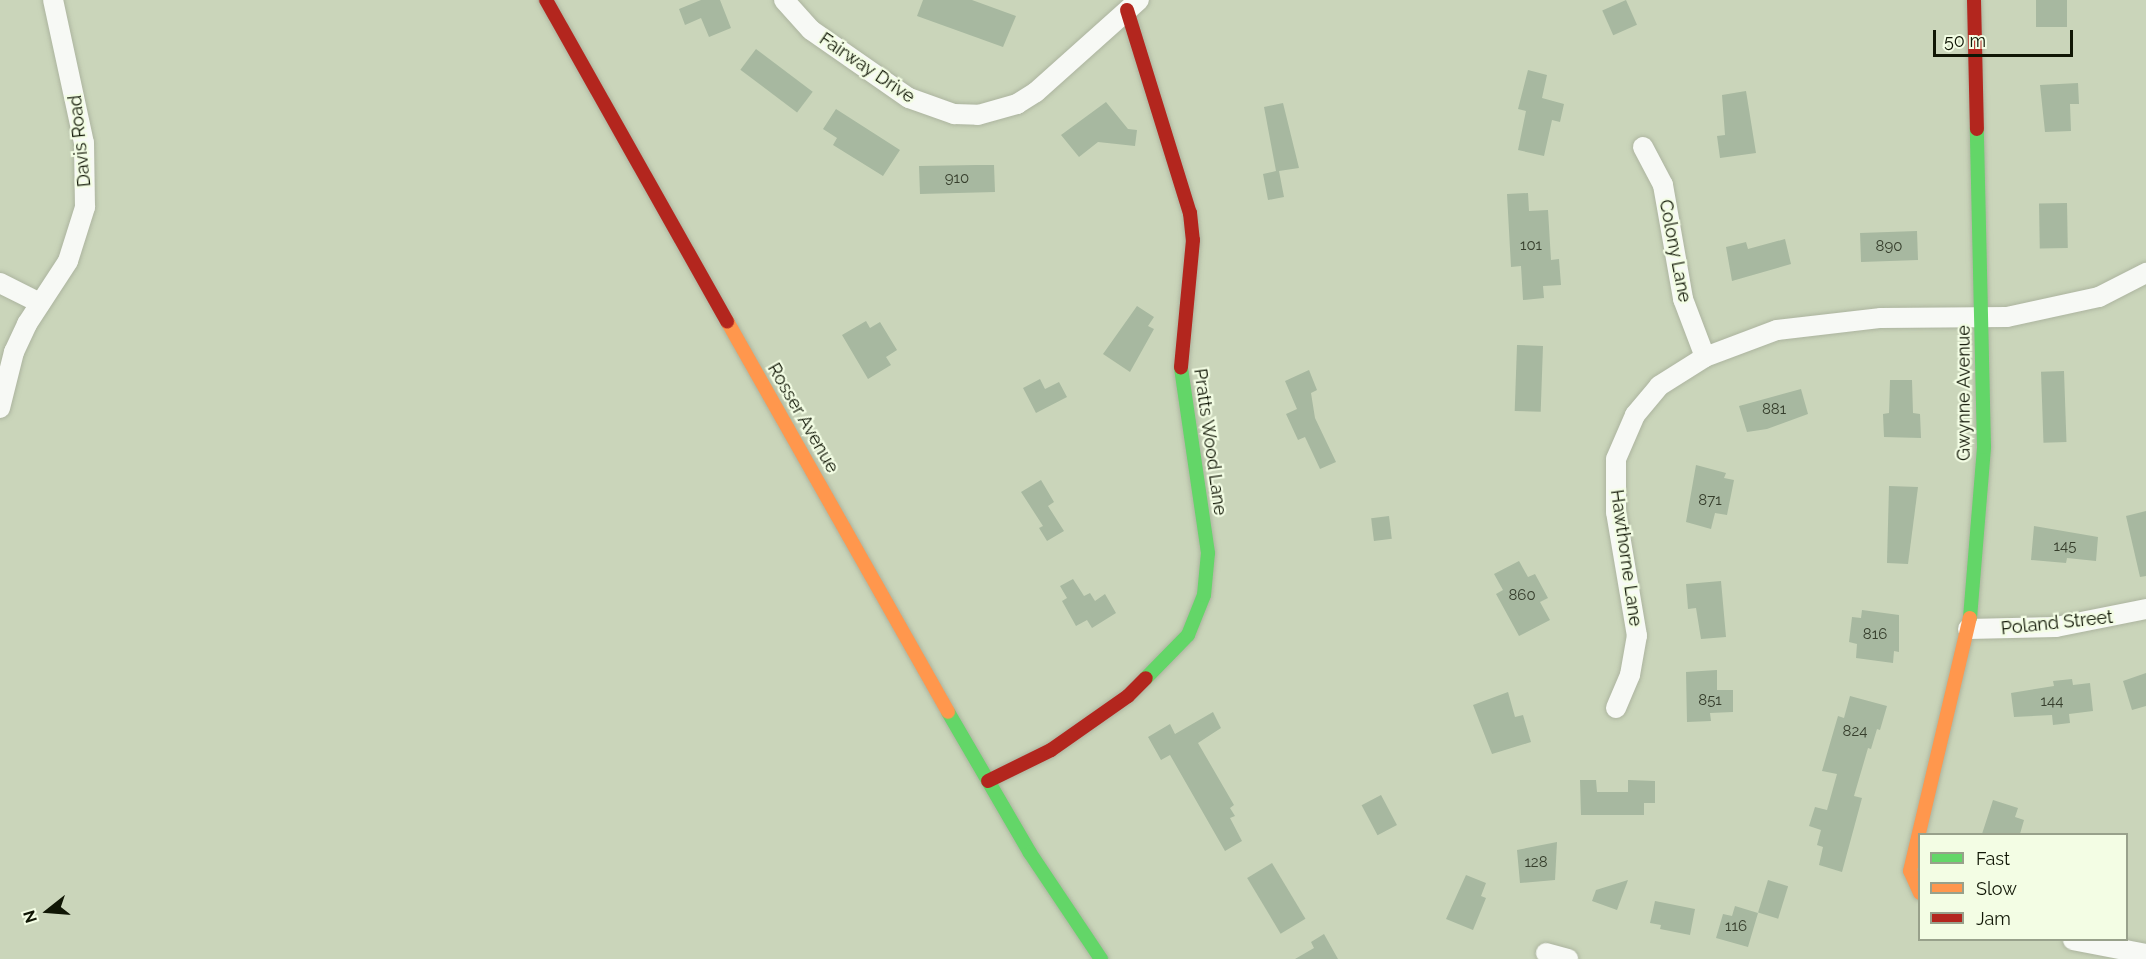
<!DOCTYPE html>
<style>
body{margin:0}
#map{position:relative;width:2146px;height:959px;overflow:hidden;background:#cad5ba;font-family:Raleway,sans-serif}
div>[style]{position:absolute}
[style*='--x']{left:calc(var(--x)*1px);top:calc(var(--y)*1px);width:calc(var(--w)*1px);rotate:calc(var(--a)*1deg)}
.building>*{inset:0;background:#a7b8a0;transform-origin:0 0}
.roads{filter:drop-shadow(0 0 2px #acb49f) drop-shadow(0 0 2px #acb49f)}
.street>*{height:20px;margin:-10px;padding:0 10px;transform-origin:10px;border-radius:10px;background:#f7f9f5}
.fast>*{height:14px;margin:-7px;padding:0 7px;transform-origin:7px;border-radius:7px;background:#63d668}
.slow>*{height:14px;margin:-7px;padding:0 7px;transform-origin:7px;border-radius:7px;background:#ff974d}
.jam>*{height:14px;margin:-7px;padding:0 7px;transform-origin:7px;border-radius:7px;background:#b3261e}
span{translate:-50% -50%;white-space:nowrap;text-align:center;line-height:1.15;-webkit-text-stroke:4.5px #f3fde4;paint-order:stroke}
.number-label{font-size:15px;color:#363e2c}
.number-label span{-webkit-text-stroke-width:0}
.street-label{font-size:18px;color:#101605}
.legend{position:absolute;left:1918px;top:833px;width:210px;height:108px;box-sizing:border-box;background:#f3fde4;border:2px solid #98a18b;margin:0;padding:8px 10px;list-style:none;font-size:18px;color:#101605}
.legend li{display:flex;align-items:center;gap:12px;height:30px}
.legend b{width:30px;border:2px solid #98a18b}
.north{position:absolute;left:18px;top:881px;width:60px;height:60px;-webkit-text-stroke:4px #f3fde4;paint-order:stroke;rotate:253deg;font-size:16px;font-weight:700;line-height:24px;text-align:center;color:#101605}
.north::after{content:'';display:block;margin:auto;width:21px;height:27px;background:#101605;clip-path:polygon(50% 0,100% 100%,50% 72%,0 100%)}
.scale{position:absolute;left:1933px;top:30px;width:140px;height:27px;box-sizing:border-box;border:3px solid #101605;border-top:0;padding-left:8px;font-size:18px;line-height:21px;white-space:nowrap;color:#101605;-webkit-text-stroke:4px #f3fde4;paint-order:stroke}
</style>
<div id="map">
<div class="building">
<div style="clip-path:polygon(701px 0,720px 0,731px 28px,709px 37px,701px 18px,685px 25px,679px 9px)"></div>
<div style="clip-path:polygon(923px 0,972px 0,1016px 16px,1003px 47px,917px 16px)"></div>
<div style="left:1626px;top:0;width:27px;height:26px;rotate:66deg"></div>
<div style="left:2036px;top:0;width:31px;height:27px"></div>
<div style="left:756px;top:49px;width:71px;height:26px;rotate:37deg"></div>
<div style="clip-path:polygon(1528px 70px,1547px 75px,1542px 98px,1564px 104px,1560px 122px,1552px 120px,1544px 156px,1518px 150px,1526px 111px,1518px 109px)"></div>
<div style="clip-path:polygon(2078px 83px,2079px 104px,2070px 104px,2071px 131px,2045px 132px,2040px 85px)"></div>
<div style="clip-path:polygon(1746px 91px,1756px 153px,1720px 158px,1717px 136px,1725px 135px,1722px 95px)"></div>
<div style="clip-path:polygon(1106px 102px,1128px 129px,1137px 130px,1135px 146px,1098px 142px,1079px 157px,1061px 135px)"></div>
<div style="clip-path:polygon(1283px 103px,1299px 168px,1279px 171px,1284px 197px,1268px 200px,1263px 174px,1276px 171px,1264px 107px)"></div>
<div style="clip-path:polygon(836px 109px,900px 150px,883px 176px,833px 145px,837px 138px,823px 129px)"></div>
<div style="clip-path:polygon(976px 165px,994px 165px,995px 192px,920px 194px,919px 166px)"></div>
<div style="clip-path:polygon(1528px 193px,1529px 211px,1548px 210px,1551px 260px,1559px 259px,1561px 285px,1543px 286px,1544px 298px,1523px 300px,1521px 266px,1511px 267px,1507px 194px)"></div>
<div style="left:2067px;top:203px;width:45px;height:28px;rotate:89deg"></div>
<div style="left:1917px;top:231px;width:29px;height:57px;rotate:88deg"></div>
<div style="clip-path:polygon(1785px 239px,1791px 264px,1732px 281px,1726px 247px,1746px 242px,1748px 249px)"></div>
<div style="clip-path:polygon(1137px 306px,1154px 317px,1148px 326px,1154px 329px,1130px 372px,1103px 354px)"></div>
<div style="clip-path:polygon(866px 321px,870px 328px,880px 322px,897px 350px,886px 357px,891px 365px,868px 379px,842px 335px)"></div>
<div style="left:1517px;top:345px;width:26px;height:66px;rotate:2deg"></div>
<div style="clip-path:polygon(1309px 370px,1317px 390px,1311px 393px,1315px 418px,1336px 462px,1320px 469px,1305px 437px,1298px 440px,1286px 414px,1297px 409px,1285px 381px)"></div>
<div style="left:2064px;top:371px;width:71px;height:23px;rotate:88deg"></div>
<div style="clip-path:polygon(1040px 379px,1045px 389px,1059px 382px,1067px 397px,1036px 413px,1023px 388px)"></div>
<div style="clip-path:polygon(1890px 380px,1912px 380px,1913px 413px,1920px 414px,1921px 438px,1884px 437px,1883px 414px,1889px 413px)"></div>
<div style="clip-path:polygon(1801px 389px,1808px 414px,1767px 429px,1747px 432px,1739px 406px)"></div>
<div style="clip-path:polygon(1696px 465px,1726px 473px,1724px 478px,1734px 480px,1727px 515px,1715px 513px,1711px 529px,1686px 522px)"></div>
<div style="clip-path:polygon(1041px 480px,1054px 502px,1048px 506px,1064px 531px,1047px 541px,1039px 528px,1043px 526px,1021px 492px)"></div>
<div style="clip-path:polygon(1889px 486px,1918px 487px,1908px 564px,1887px 563px)"></div>
<div style="clip-path:polygon(2146px 511px,2146px 576px,2140px 577px,2126px 516px)"></div>
<div style="left:1389px;top:516px;width:23px;height:18px;rotate:83deg"></div>
<div style="clip-path:polygon(2034px 526px,2098px 537px,2096px 561px,2067px 558px,2066px 563px,2031px 560px)"></div>
<div style="clip-path:polygon(1519px 561px,1528px 577px,1535px 574px,1548px 598px,1540px 602px,1550px 620px,1519px 636px,1496px 594px,1503px 590px,1494px 574px)"></div>
<div style="clip-path:polygon(1073px 579px,1084px 596px,1090px 593px,1095px 601px,1105px 594px,1116px 613px,1092px 628px,1087px 620px,1076px 626px,1062px 601px,1067px 598px,1060px 586px)"></div>
<div style="clip-path:polygon(1721px 581px,1726px 637px,1701px 639px,1696px 608px,1688px 609px,1686px 584px)"></div>
<div style="clip-path:polygon(1862px 610px,1899px 615px,1899px 652px,1894px 651px,1893px 663px,1856px 658px,1857px 644px,1849px 642px,1852px 617px,1861px 618px)"></div>
<div style="clip-path:polygon(1717px 670px,1717px 690px,1733px 690px,1733px 712px,1710px 713px,1711px 721px,1687px 722px,1686px 672px)"></div>
<div style="clip-path:polygon(2146px 673px,2146px 706px,2132px 710px,2123px 681px)"></div>
<div style="clip-path:polygon(2072px 679px,2073px 685px,2090px 683px,2093px 711px,2069px 714px,2070px 723px,2053px 725px,2052px 715px,2014px 717px,2011px 693px,2054px 686px,2053px 681px)"></div>
<div style="clip-path:polygon(1508px 692px,1515px 717px,1523px 715px,1531px 742px,1492px 754px,1473px 705px)"></div>
<div style="clip-path:polygon(1850px 696px,1887px 706px,1880px 730px,1877px 729px,1871px 749px,1868px 748px,1854px 796px,1862px 798px,1842px 872px,1819px 865px,1823px 847px,1817px 845px,1821px 830px,1809px 826px,1815px 807px,1827px 810px,1837px 774px,1822px 771px,1838px 716px,1844px 718px)"></div>
<div style="clip-path:polygon(1213px 712px,1221px 728px,1198px 743px,1234px 805px,1230px 808px,1235px 816px,1230px 818px,1242px 841px,1225px 851px,1170px 755px,1161px 760px,1148px 737px,1170px 724px,1175px 734px)"></div>
<div style="clip-path:polygon(1580px 780px,1596px 780px,1597px 792px,1628px 792px,1628px 780px,1655px 781px,1655px 803px,1644px 803px,1644px 815px,1581px 815px)"></div>
<div style="left:1381px;top:795px;width:34px;height:22px;rotate:62deg"></div>
<div style="clip-path:polygon(1993px 800px,2018px 808px,2015px 817px,2024px 820px,2020px 834px,1982px 834px)"></div>
<div style="clip-path:polygon(1557px 842px,1555px 880px,1520px 883px,1517px 850px)"></div>
<div style="left:1272px;top:863px;width:65px;height:29px;rotate:59deg"></div>
<div style="clip-path:polygon(1466px 875px,1486px 883px,1481px 896px,1486px 898px,1473px 930px,1446px 919px)"></div>
<div style="clip-path:polygon(1628px 880px,1617px 910px,1592px 901px,1596px 890px)"></div>
<div style="left:1768px;top:880px;width:21px;height:34px;rotate:17deg"></div>
<div style="clip-path:polygon(1655px 901px,1695px 909px,1690px 935px,1660px 929px,1661px 925px,1650px 923px)"></div>
<div style="clip-path:polygon(1735px 906px,1758px 913px,1748px 947px,1716px 938px,1723px 914px,1732px 916px)"></div>
<div style="clip-path:polygon(1324px 934px,1338px 959px,1295px 959px,1314px 948px,1311px 942px)"></div>
</div>
<div class="roads">
<div class="street">
<div style="--x:784;--y:0;--w:40;--a:48"></div>
<div style="--x:811;--y:30;--w:119;--a:34.8"></div>
<div style="--x:909;--y:98;--w:48;--a:19.6"></div>
<div style="--x:954;--y:114;--w:24;--a:2"></div>
<div style="--x:978;--y:115;--w:41;--a:-15.8"></div>
<div style="--x:1017;--y:104;--w:22;--a:-32"></div>
<div style="--x:1036;--y:92;--w:138;--a:-41.8"></div>
<div style="--x:1643;--y:147;--w:43;--a:62.2"></div>
<div style="--x:1663;--y:185;--w:116;--a:80"></div>
<div style="--x:1683;--y:299;--w:62;--a:69.2"></div>
<div style="--x:0;--y:283;--w:45;--a:26.6"></div>
<div style="--x:0;--y:408;--w:58;--a:-76"></div>
<div style="--x:14;--y:352;--w:31;--a:-65"></div>
<div style="--x:27;--y:324;--w:75;--a:-56.9"></div>
<div style="--x:68;--y:261;--w:57;--a:-72.5"></div>
<div style="--x:85;--y:207;--w:64;--a:-90.9"></div>
<div style="--x:84;--y:143;--w:146;--a:-102.2"></div>
<div style="--x:1968;--y:629;--w:88;--a:-1.3"></div>
<div style="--x:2056;--y:627;--w:92;--a:-11.3"></div>
<div style="--x:1616;--y:708;--w:36;--a:-67"></div>
<div style="--x:1630;--y:675;--w:40;--a:-80"></div>
<div style="--x:1637;--y:636;--w:126;--a:-99.6"></div>
<div style="--x:1616;--y:512;--w:53;--a:-90"></div>
<div style="--x:1616;--y:459;--w:48;--a:-66.6"></div>
<div style="--x:1635;--y:415;--w:38;--a:-50"></div>
<div style="--x:1659;--y:386;--w:54;--a:-32.2"></div>
<div style="--x:1705;--y:357;--w:77;--a:-20.6"></div>
<div style="--x:1777;--y:330;--w:105;--a:-6.6"></div>
<div style="--x:1881;--y:318;--w:126;--a:-0.5"></div>
<div style="--x:2007;--y:317;--w:94;--a:-12.3"></div>
<div style="--x:2099;--y:297;--w:53;--a:-27.1"></div>
<div style="--x:2073;--y:940;--w:74;--a:10.9"></div>
<div style="--x:1546;--y:953;--w:23;--a:15"></div>
</div>
<div class="fast">
<div style="--x:1970;--y:618;--w:172;--a:-85.3"></div>
<div style="--x:1984;--y:447;--w:318;--a:-91.3"></div>
<div style="--x:1146;--y:678;--w:60;--a:-45.7"></div>
<div style="--x:1188;--y:635;--w:43;--a:-68.2"></div>
<div style="--x:1204;--y:595;--w:42;--a:-84.6"></div>
<div style="--x:1208;--y:553;--w:188;--a:-98.3"></div>
<div style="--x:948;--y:712;--w:163;--a:59.8"></div>
<div style="--x:1030;--y:853;--w:128;--a:56.2"></div>
</div>
<div class="slow">
<div style="--x:727;--y:321;--w:449;--a:60.5"></div>
<div style="--x:1920;--y:893;--w:24;--a:-114"></div>
<div style="--x:1910;--y:871;--w:260;--a:-76.7"></div>
</div>
<div class="jam">
<div style="--x:546;--y:0;--w:369;--a:60.6"></div>
<div style="--x:1974;--y:0;--w:129;--a:88.7"></div>
<div style="--x:1127;--y:10;--w:213;--a:72.8"></div>
<div style="--x:1190;--y:213;--w:27;--a:84"></div>
<div style="--x:1193;--y:240;--w:128;--a:95.4"></div>
<div style="--x:988;--y:781;--w:70;--a:-26.2"></div>
<div style="--x:1051;--y:750;--w:94;--a:-35"></div>
<div style="--x:1128;--y:696;--w:25;--a:-45"></div>
</div>
</div>
<div class="number-label">
<span style="left:957px;top:179px">910</span>
<span style="left:1531px;top:246px">101</span>
<span style="left:1889px;top:247px">890</span>
<span style="left:1774px;top:410px">881</span>
<span style="left:1710px;top:501px">871</span>
<span style="left:2065px;top:547px">145</span>
<span style="left:1522px;top:596px">860</span>
<span style="left:1875px;top:635px">816</span>
<span style="left:1710px;top:701px">851</span>
<span style="left:2052px;top:702px">144</span>
<span style="left:1855px;top:732px">824</span>
<span style="left:1536px;top:863px">128</span>
<span style="left:1736px;top:927px">116</span>
</div>
<div class="street-label">
<span style="left:867px;top:68px;rotate:34deg">Fairway Drive</span>
<span style="left:80px;top:141px;rotate:-96deg">Davis Road</span>
<span style="left:1675px;top:251px;rotate:79deg">Colony Lane</span>
<span style="left:1964px;top:393px;rotate:-90deg">Gwynne Avenue</span>
<span style="left:803px;top:418px;rotate:60deg">Rosser Avenue</span>
<span style="left:1210px;top:442px;rotate:82deg">Pratts Wood Lane</span>
<span style="left:1626px;top:558px;rotate:82deg">Hawthorne Lane</span>
<span style="left:2057px;top:623px;rotate:-6deg">Poland Street</span>
</div>
<ul class="legend">
<li><b style="height:8px;background:#63d668"></b>Fast</li>
<li><b style="height:8px;background:#ff974d"></b>Slow</li>
<li><b style="height:8px;background:#b3261e"></b>Jam</li>
</ul>
<div class="north">N</div>
<div class="scale">50 m</div>
</div>
